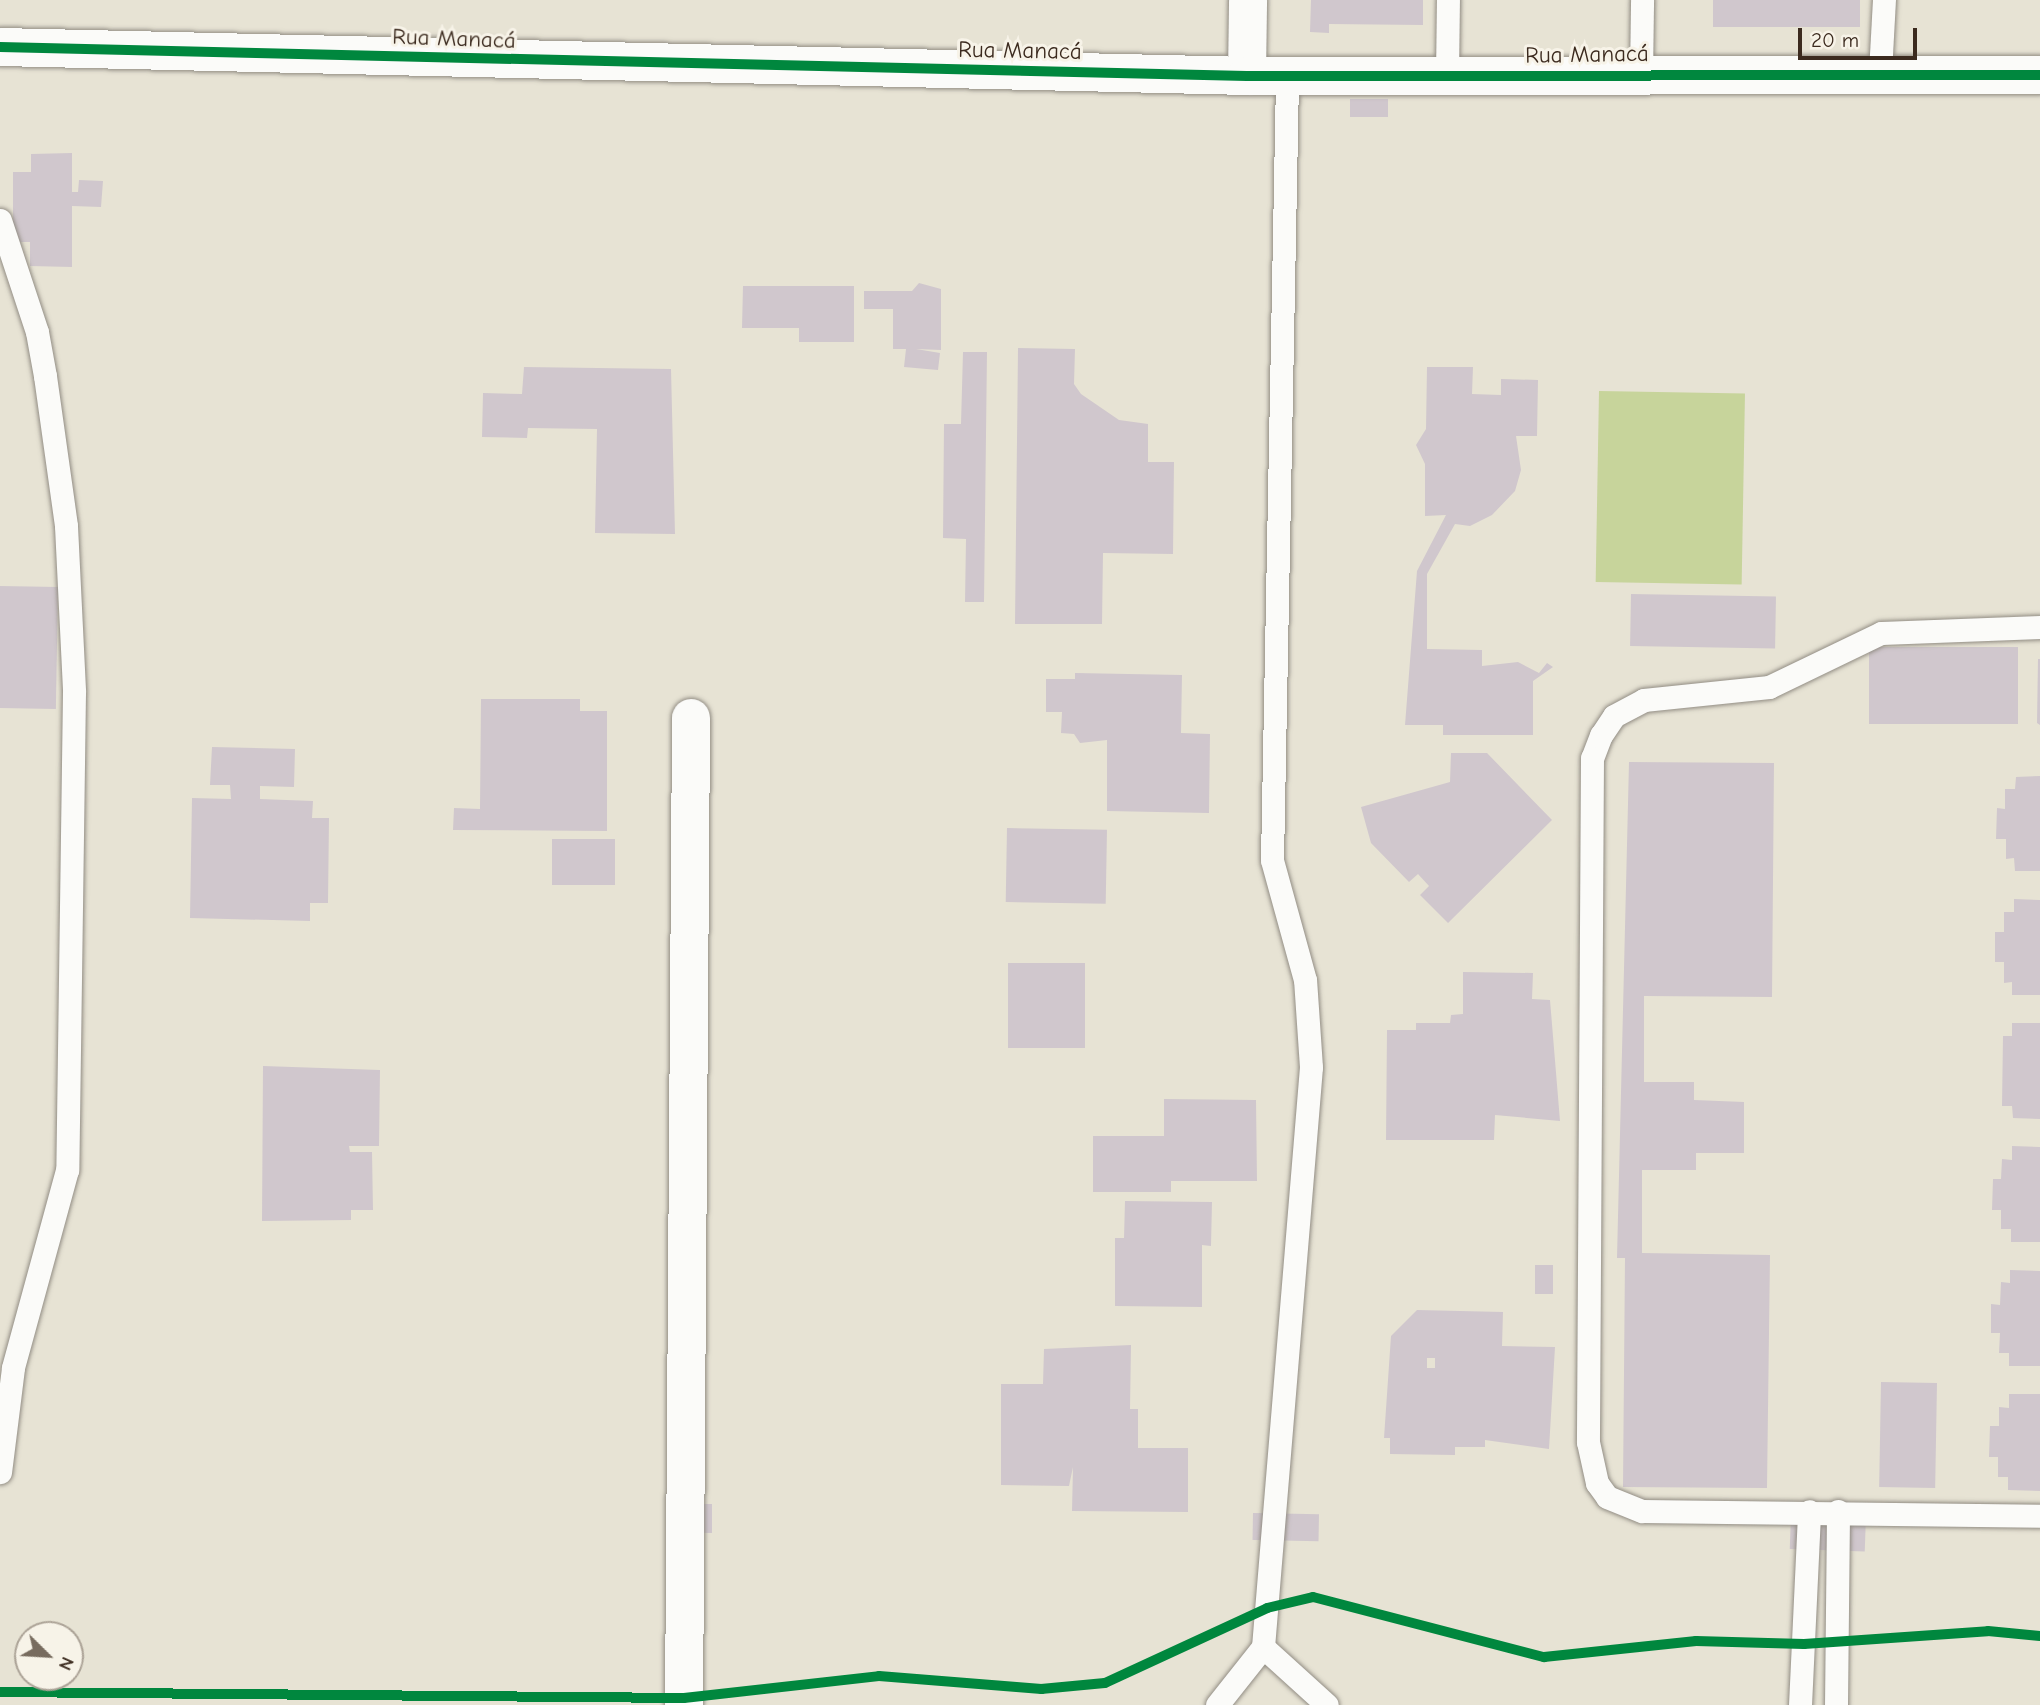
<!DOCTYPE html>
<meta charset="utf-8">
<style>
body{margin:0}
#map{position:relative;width:2040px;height:1705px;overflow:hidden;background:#e7e3d4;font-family:"Comic Neue",sans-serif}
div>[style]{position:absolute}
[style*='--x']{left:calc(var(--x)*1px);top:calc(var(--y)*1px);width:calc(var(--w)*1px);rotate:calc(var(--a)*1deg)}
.green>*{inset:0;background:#c7d49b;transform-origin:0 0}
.building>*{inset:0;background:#d0c7cd;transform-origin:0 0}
.roads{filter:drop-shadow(0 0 2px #928d84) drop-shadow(0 0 2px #928d84)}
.service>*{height:23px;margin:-11.5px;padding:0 11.5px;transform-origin:11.5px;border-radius:11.5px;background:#fbfbf9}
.minor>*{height:38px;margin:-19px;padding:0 19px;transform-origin:19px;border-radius:19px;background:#fbfbf9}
.tertiary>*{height:38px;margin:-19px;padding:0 19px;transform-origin:19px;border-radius:19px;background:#fbfbf9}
.cycleway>*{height:10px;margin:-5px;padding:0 5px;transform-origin:5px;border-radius:5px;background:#00873e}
span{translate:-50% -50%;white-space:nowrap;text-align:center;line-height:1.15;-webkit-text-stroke:6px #f7f3e8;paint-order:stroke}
.street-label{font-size:23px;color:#3b2a1e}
.north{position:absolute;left:14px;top:1621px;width:70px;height:70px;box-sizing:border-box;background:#f7f3e8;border:2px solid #aca397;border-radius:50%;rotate:114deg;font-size:19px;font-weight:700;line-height:28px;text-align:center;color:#3b2a1e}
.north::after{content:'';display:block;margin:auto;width:24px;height:32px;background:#776b5e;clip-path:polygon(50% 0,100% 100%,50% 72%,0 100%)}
.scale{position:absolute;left:1798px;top:28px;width:119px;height:32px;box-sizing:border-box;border:4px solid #3b2a1e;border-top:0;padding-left:9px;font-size:21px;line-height:24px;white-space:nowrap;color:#3b2a1e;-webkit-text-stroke:5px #f7f3e8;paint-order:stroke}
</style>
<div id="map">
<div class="green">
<div style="left:1599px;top:391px;width:146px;height:191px;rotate:1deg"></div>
</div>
<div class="building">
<div style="clip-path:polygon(1311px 0,1423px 0,1423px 25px,1329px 24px,1329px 33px,1310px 32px)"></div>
<div style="left:1713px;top:0;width:147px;height:27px"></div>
<div style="left:1350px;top:99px;width:38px;height:18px"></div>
<div style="clip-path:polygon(72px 153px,72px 192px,78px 192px,79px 180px,103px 181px,101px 207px,72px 206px,72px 267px,30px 266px,30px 242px,13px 242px,13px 172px,31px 172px,31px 154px)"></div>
<div style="clip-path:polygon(919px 283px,941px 289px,941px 350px,916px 349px,940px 353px,938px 370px,904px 367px,906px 349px,893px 349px,893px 309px,864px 309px,864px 291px,912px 291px)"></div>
<div style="clip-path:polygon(743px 286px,854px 286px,854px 342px,799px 342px,799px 328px,742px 328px)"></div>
<div style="clip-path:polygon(1018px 348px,1075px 349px,1074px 384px,1081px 394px,1119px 420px,1148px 424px,1148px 462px,1174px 462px,1173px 554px,1103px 553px,1102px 624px,1015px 624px)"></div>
<div style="clip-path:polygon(963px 352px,987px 352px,984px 602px,965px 602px,966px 539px,943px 538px,944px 424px,961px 424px)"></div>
<div style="clip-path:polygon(524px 367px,671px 369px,675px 534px,595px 533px,597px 429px,528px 428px,527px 438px,482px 437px,483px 393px,522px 394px)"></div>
<div style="clip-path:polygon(1427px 367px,1473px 367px,1472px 394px,1501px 395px,1501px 379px,1538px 380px,1537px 436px,1516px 436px,1521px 470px,1515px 491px,1492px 515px,1470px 526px,1455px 524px,1427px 574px,1427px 649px,1482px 650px,1482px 666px,1518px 662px,1539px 673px,1547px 663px,1553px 667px,1533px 681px,1533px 735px,1443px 735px,1443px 725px,1405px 725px,1417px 571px,1446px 515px,1425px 516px,1425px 464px,1416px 445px,1426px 429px)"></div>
<div style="left:0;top:586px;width:58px;height:122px;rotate:1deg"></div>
<div style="left:1631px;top:594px;width:145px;height:52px;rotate:1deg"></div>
<div style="left:1869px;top:647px;width:149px;height:77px"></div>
<div style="clip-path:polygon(2038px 659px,2040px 659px,2040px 725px,2037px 723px)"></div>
<div style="clip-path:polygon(1075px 673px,1182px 675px,1181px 733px,1210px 734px,1209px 813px,1107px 811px,1107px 740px,1080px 743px,1074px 734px,1061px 733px,1062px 712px,1046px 712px,1046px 679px,1075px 679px)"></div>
<div style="clip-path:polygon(481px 699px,580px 699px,580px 711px,607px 711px,607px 831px,453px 830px,454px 808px,480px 809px)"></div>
<div style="clip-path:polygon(212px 747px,295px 749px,294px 787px,260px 786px,260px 799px,313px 801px,312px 818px,329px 818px,328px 903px,310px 903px,310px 921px,190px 918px,192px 798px,231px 799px,230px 785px,210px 785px)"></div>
<div style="clip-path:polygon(1451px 753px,1487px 753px,1552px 820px,1448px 923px,1420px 895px,1429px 886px,1418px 874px,1409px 882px,1371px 843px,1361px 807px,1450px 782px)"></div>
<div style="clip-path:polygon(1629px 762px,1774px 763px,1772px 997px,1644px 996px,1644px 1082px,1694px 1082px,1694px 1100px,1744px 1102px,1744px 1153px,1696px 1153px,1696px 1170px,1642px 1170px,1642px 1253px,1770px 1255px,1767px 1488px,1623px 1487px,1625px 1258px,1617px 1258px)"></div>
<div style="clip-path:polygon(2040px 776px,2040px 871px,2015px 871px,2014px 858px,2006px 859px,2006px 839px,1996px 839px,1997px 808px,2005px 809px,2005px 789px,2015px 789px,2016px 777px)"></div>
<div style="left:1007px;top:828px;width:100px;height:74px;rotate:1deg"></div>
<div style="left:552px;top:839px;width:63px;height:46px"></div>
<div style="clip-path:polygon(2014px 899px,2040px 900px,2040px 995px,2012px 995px,2012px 982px,2004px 983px,2004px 962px,1995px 962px,1995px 932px,2004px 932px,2004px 912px,2014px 912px)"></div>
<div style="left:1008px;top:963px;width:77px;height:85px"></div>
<div style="clip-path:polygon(1463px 972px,1533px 973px,1532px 999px,1550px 1000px,1560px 1121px,1495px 1115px,1494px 1140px,1386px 1140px,1387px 1030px,1416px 1030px,1416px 1023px,1450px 1023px,1451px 1015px,1463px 1014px)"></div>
<div style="clip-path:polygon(2012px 1023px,2040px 1023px,2040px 1119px,2013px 1118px,2012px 1106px,2002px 1106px,2003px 1036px,2012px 1036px)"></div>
<div style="clip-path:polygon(263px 1066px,380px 1070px,379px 1146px,349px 1146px,350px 1152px,372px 1152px,373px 1210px,351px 1210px,351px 1220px,262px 1221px)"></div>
<div style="clip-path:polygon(1164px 1099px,1256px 1100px,1257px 1181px,1171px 1181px,1171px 1192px,1093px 1192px,1093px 1136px,1164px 1136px)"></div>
<div style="clip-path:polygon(2012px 1146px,2040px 1147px,2040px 1242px,2011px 1242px,2011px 1229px,2001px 1229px,2001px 1210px,1992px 1210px,1993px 1179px,2001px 1179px,2002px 1159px,2012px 1160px)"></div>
<div style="clip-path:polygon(1125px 1201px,1212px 1202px,1211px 1246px,1202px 1245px,1202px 1307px,1115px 1306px,1115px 1238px,1124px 1238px)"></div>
<div style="left:1535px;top:1265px;width:18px;height:29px"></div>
<div style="clip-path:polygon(2010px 1270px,2040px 1271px,2040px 1366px,2009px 1366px,2009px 1353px,1999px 1353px,2000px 1333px,1991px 1333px,1991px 1304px,2000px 1305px,2001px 1282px,2010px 1283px)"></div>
<div style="clip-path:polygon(evenodd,1417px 1310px,1503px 1312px,1502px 1346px,1555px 1347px,1549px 1449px,1485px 1440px,1485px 1447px,1455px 1447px,1455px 1455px,1390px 1454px,1390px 1438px,1384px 1438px,1391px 1336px,1417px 1310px,1427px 1358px,1435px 1358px,1435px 1368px,1427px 1368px,1427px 1358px)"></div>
<div style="clip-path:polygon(1131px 1345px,1130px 1409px,1138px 1409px,1138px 1448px,1188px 1448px,1188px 1512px,1072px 1511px,1073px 1467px,1069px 1486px,1001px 1485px,1001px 1384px,1043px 1384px,1044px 1349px)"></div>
<div style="left:1881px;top:1382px;width:56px;height:105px;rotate:1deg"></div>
<div style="clip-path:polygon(2009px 1394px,2040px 1394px,2040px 1491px,2008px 1490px,2008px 1477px,1998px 1477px,1998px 1457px,1989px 1457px,1990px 1426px,1999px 1426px,1999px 1407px,2009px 1408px)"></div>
<div style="clip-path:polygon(691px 1504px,712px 1504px,712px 1533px,668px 1532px)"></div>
<div style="left:1253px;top:1513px;width:66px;height:27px;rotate:1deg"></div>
<div style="left:1791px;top:1514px;width:75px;height:35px;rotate:2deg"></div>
</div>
<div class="roads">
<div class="service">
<div style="--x:1880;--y:73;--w:73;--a:-86.9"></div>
<div style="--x:1641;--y:76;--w:76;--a:-89.2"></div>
<div style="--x:1447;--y:77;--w:77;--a:-89.3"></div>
<div style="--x:0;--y:220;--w:118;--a:71.7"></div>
<div style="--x:37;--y:332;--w:45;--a:79.7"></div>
<div style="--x:45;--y:376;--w:151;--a:82"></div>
<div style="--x:66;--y:526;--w:166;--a:87.2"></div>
<div style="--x:74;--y:692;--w:478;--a:90.8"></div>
<div style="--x:67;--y:1170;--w:205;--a:105.3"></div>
<div style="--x:13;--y:1368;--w:105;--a:97.1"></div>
<div style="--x:2040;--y:627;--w:159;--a:177.8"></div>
<div style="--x:1881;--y:633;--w:124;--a:154.3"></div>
<div style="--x:1769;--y:687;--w:126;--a:174.1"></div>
<div style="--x:1644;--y:700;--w:34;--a:152"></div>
<div style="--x:1614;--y:716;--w:23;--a:124"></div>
<div style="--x:1601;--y:735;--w:25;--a:111"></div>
<div style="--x:1592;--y:758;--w:684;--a:90.34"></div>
<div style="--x:1588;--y:1442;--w:42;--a:77.6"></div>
<div style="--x:1597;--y:1483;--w:17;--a:54"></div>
<div style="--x:1607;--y:1497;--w:38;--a:22"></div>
<div style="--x:1642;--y:1511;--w:398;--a:0.7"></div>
<div style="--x:1263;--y:1647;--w:86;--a:42.2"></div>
<div style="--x:1217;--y:1705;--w:74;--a:-51.6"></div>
<div style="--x:1263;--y:1647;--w:582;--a:-85.27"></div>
<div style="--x:1311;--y:1067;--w:87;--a:-93.9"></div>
<div style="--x:1305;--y:980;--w:124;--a:-105.4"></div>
<div style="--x:1272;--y:860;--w:784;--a:-88.9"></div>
<div style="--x:1800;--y:1705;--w:194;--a:-87.3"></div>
<div style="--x:1836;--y:1705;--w:194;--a:-89.4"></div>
</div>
<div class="minor">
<div style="--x:1247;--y:76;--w:76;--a:-89.2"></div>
<div style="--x:684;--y:1705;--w:987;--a:-89.59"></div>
</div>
<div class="tertiary">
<div style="--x:0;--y:47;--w:1247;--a:1.33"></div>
<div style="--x:1247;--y:76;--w:793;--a:-0.07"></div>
</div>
</div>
<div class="cycleway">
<div style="--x:0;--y:47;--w:1247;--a:1.33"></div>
<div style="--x:1247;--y:76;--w:793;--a:-0.07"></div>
<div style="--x:0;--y:1692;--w:684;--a:0.5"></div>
<div style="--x:684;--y:1698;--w:196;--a:-6.4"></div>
<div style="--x:879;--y:1676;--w:163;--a:4.6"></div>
<div style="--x:1041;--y:1689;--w:64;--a:-5.4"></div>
<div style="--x:1105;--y:1683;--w:179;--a:-24.8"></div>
<div style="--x:1267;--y:1608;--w:47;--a:-13.4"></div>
<div style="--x:1313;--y:1597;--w:239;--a:14.6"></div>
<div style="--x:1544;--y:1657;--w:153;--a:-6"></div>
<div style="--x:1696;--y:1641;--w:108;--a:1.6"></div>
<div style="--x:1804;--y:1644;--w:184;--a:-4"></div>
<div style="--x:1988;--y:1631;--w:52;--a:5.5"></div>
</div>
<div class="street-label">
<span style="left:454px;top:39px;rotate:2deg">Rua Manacá</span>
<span style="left:1020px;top:51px;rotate:1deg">Rua Manacá</span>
<span style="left:1587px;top:55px;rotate:-1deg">Rua Manacá</span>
</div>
<div class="north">N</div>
<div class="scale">20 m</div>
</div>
